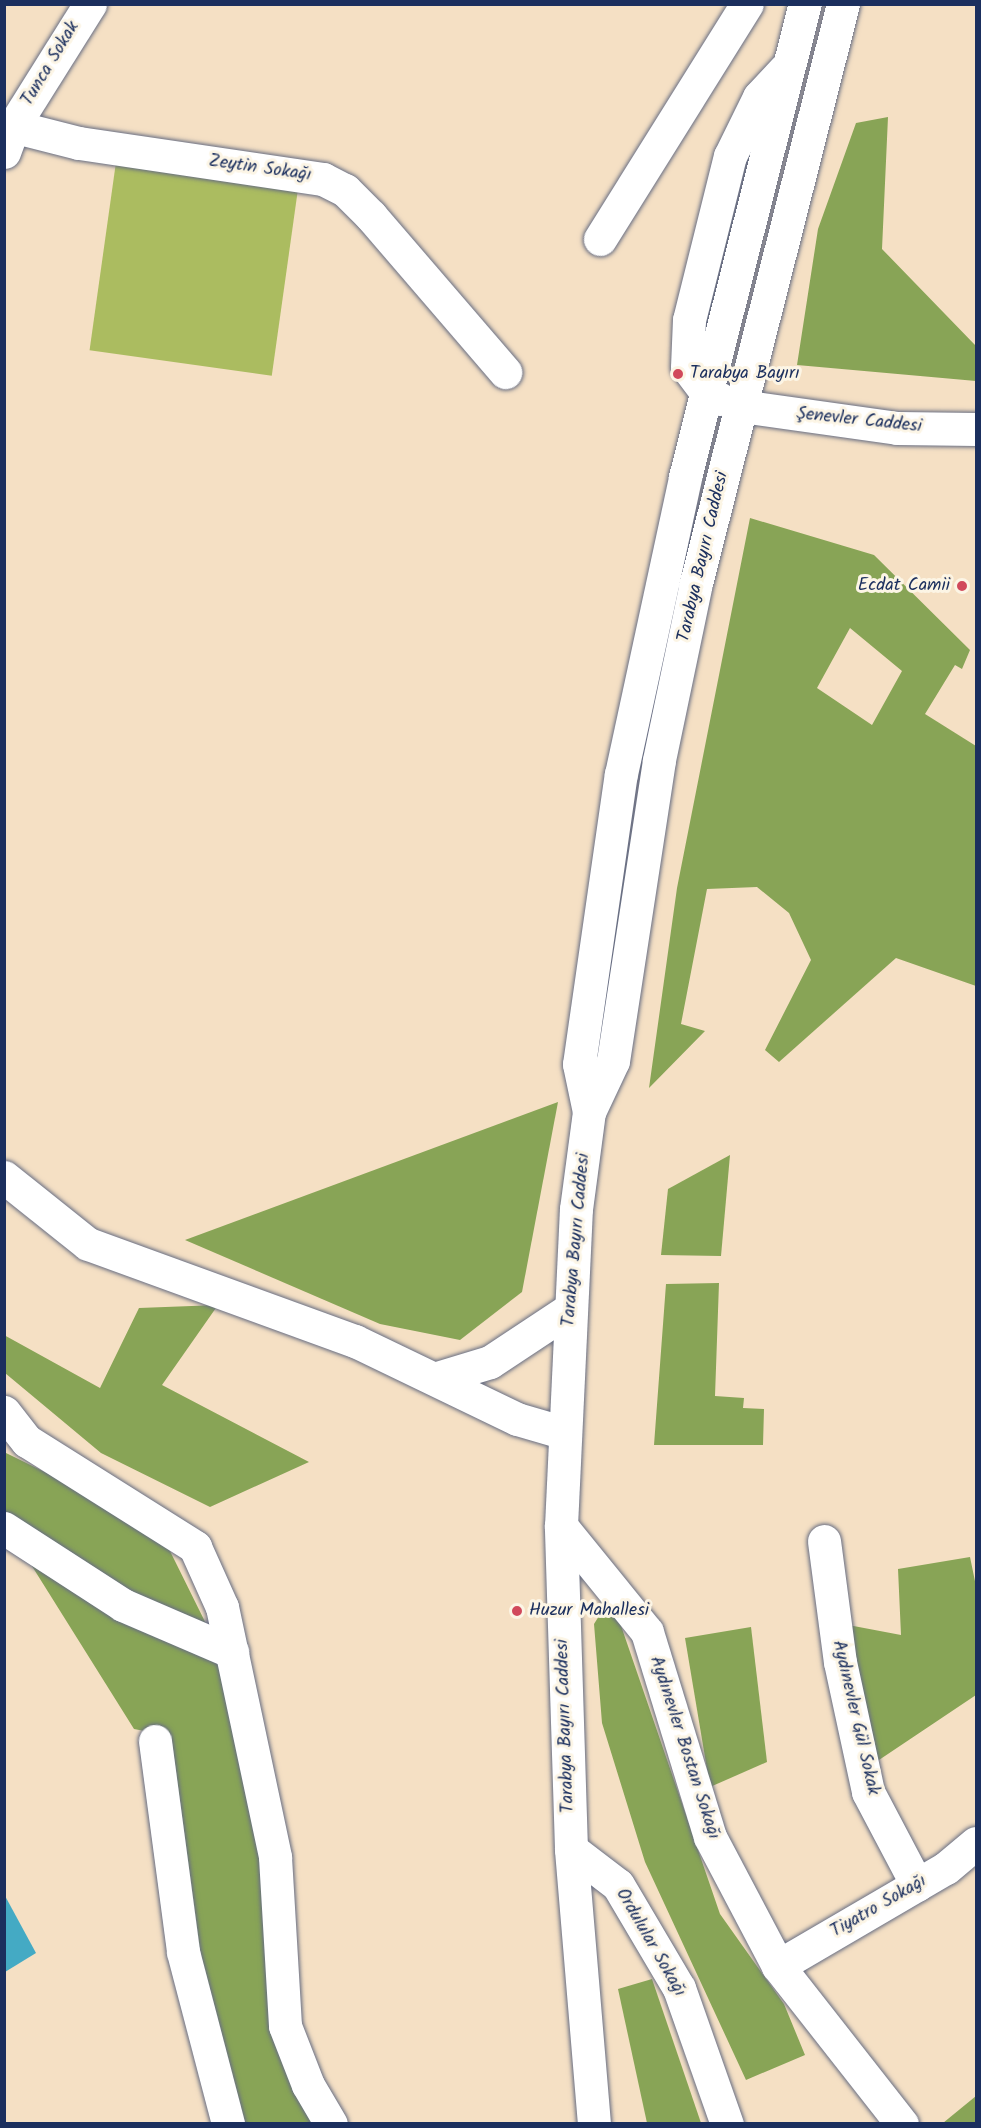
<!DOCTYPE html>
<meta charset="utf-8">
<style>
body{margin:0}
#map{position:relative;width:981px;height:2128px;overflow:hidden;background:#f5e0c4;font-family:Kalam,sans-serif}
div>[style]{position:absolute}
[style*='--x']{left:calc(var(--x)*1px);top:calc(var(--y)*1px);width:calc(var(--w)*1px);rotate:calc(var(--a)*1deg)}
.green>*{inset:0;background:#abbc60;transform-origin:0 0}
.forest>*{inset:0;background:#88a456}
.water>*{inset:0;background:#44aac4}
.roads{filter:drop-shadow(0 0 2px #676d82) drop-shadow(0 0 2px #676d82)}
.minor>*{height:33px;margin:-16.5px;padding:0 16.5px;transform-origin:16.5px;border-radius:16.5px;background:#fff}
.major>*{height:33px;margin:-16.5px;padding:0 16.5px;transform-origin:16.5px;border-radius:16.5px;background:#fff}
.dots>*{width:16px;height:16px;translate:-50% -50%;box-sizing:border-box;border:3px solid #fcf5e5;border-radius:50%}
span{translate:-50% -50%;white-space:nowrap;text-align:center;line-height:1.15;-webkit-text-stroke:6px #fcf5e5;paint-order:stroke}
.street-label{font-size:18px;color:#1b2f5e}
.poi-label{font-size:18px;color:#1b2f5e}
.left{translate:0 -50%;text-align:left}
.right{translate:-100% -50%;text-align:right}
.frame{position:absolute;inset:0;border:6px solid #1b2f5e;pointer-events:none}
</style>
<div id="map">
<div class="green">
<div style="left:116px;top:162px;width:184px;height:190px;rotate:8deg"></div>
</div>
<div class="forest">
<div style="clip-path:polygon(888px 117px,882px 249px,976px 346px,976px 381px,797px 365px,818px 229px,856px 123px)"></div>
<div style="clip-path:polygon(evenodd,750px 518px,874px 555px,970px 650px,962px 669px,955px 665px,925px 714px,976px 746px,976px 986px,896px 958px,779px 1062px,765px 1050px,811px 960px,789px 913px,757px 887px,707px 889px,681px 1024px,705px 1031px,649px 1088px,677px 888px,750px 518px,850px 628px,902px 671px,872px 725px,817px 688px,850px 628px)"></div>
<div style="clip-path:polygon(558px 1102px,522px 1292px,460px 1340px,380px 1324px,185px 1240px)"></div>
<div style="clip-path:polygon(730px 1155px,721px 1256px,661px 1255px,668px 1189px)"></div>
<div style="clip-path:polygon(719px 1283px,715px 1396px,744px 1398px,743px 1408px,764px 1409px,763px 1445px,654px 1445px,666px 1284px)"></div>
<div style="clip-path:polygon(218px 1305px,162px 1385px,309px 1462px,210px 1507px,101px 1453px,5px 1373px,4px 1335px,100px 1388px,139px 1308px)"></div>
<div style="clip-path:polygon(4px 1452px,61px 1480px,168px 1547px,220px 1652px,267px 1858px,274px 2028px,323px 2123px,233px 2123px,155px 1733px,134px 1729px,20px 1547px,5px 1537px)"></div>
<div style="clip-path:polygon(970px 1557px,976px 1586px,976px 1695px,870px 1766px,843px 1624px,901px 1635px,898px 1569px)"></div>
<div style="clip-path:polygon(604px 1608px,617px 1614px,720px 1914px,784px 2004px,805px 2055px,746px 2080px,645px 1862px,602px 1723px,594px 1624px)"></div>
<div style="clip-path:polygon(751px 1627px,767px 1762px,710px 1787px,685px 1638px)"></div>
<div style="clip-path:polygon(652px 1979px,701px 2123px,647px 2123px,618px 1989px)"></div>
<div style="clip-path:polygon(976px 2096px,976px 2123px,943px 2123px)"></div>
</div>
<div class="water">
<div style="clip-path:polygon(4px 1894px,36px 1953px,5px 1972px,4px 1972px)"></div>
</div>
<div class="roads">
<div class="minor">
<div style="--x:4;--y:124;--w:77;--a:14.2"></div>
<div style="--x:79;--y:143;--w:247;--a:8.4"></div>
<div style="--x:323;--y:179;--w:25;--a:27"></div>
<div style="--x:345;--y:190;--w:37;--a:45"></div>
<div style="--x:371;--y:216;--w:206;--a:49.3"></div>
<div style="--x:4;--y:152;--w:29;--a:-70"></div>
<div style="--x:14;--y:125;--w:143;--a:-57.9"></div>
<div style="--x:600;--y:239;--w:277;--a:-58"></div>
<div style="--x:741;--y:406;--w:158;--a:8"></div>
<div style="--x:897;--y:428;--w:79;--a:0.7"></div>
<div style="--x:4;--y:1177;--w:107;--a:38.6"></div>
<div style="--x:88;--y:1244;--w:284;--a:20"></div>
<div style="--x:355;--y:1341;--w:180;--a:25.7"></div>
<div style="--x:517;--y:1419;--w:50;--a:16.3"></div>
<div style="--x:437;--y:1378;--w:55;--a:-16.8"></div>
<div style="--x:490;--y:1362;--w:96;--a:-33.5"></div>
<div style="--x:4;--y:1412;--w:37;--a:52"></div>
<div style="--x:27;--y:1441;--w:199;--a:32.2"></div>
<div style="--x:195;--y:1547;--w:66;--a:65.8"></div>
<div style="--x:222;--y:1607;--w:256;--a:78"></div>
<div style="--x:275;--y:1857;--w:169;--a:86.6"></div>
<div style="--x:285;--y:2026;--w:63;--a:68.7"></div>
<div style="--x:308;--y:2085;--w:45;--a:59.5"></div>
<div style="--x:561;--y:1526;--w:136;--a:50.9"></div>
<div style="--x:647;--y:1632;--w:214;--a:72.9"></div>
<div style="--x:710;--y:1837;--w:146;--a:62.2"></div>
<div style="--x:778;--y:1966;--w:201;--a:51.9"></div>
<div style="--x:4;--y:1528;--w:142;--a:32.9"></div>
<div style="--x:123;--y:1605;--w:119;--a:23.3"></div>
<div style="--x:824;--y:1541;--w:122;--a:82.5"></div>
<div style="--x:840;--y:1662;--w:133;--a:77.8"></div>
<div style="--x:868;--y:1792;--w:105;--a:62.2"></div>
<div style="--x:155;--y:1741;--w:213;--a:82.4"></div>
<div style="--x:183;--y:1952;--w:178;--a:75.3"></div>
<div style="--x:571;--y:1849;--w:59;--a:37.5"></div>
<div style="--x:618;--y:1885;--w:120;--a:59.4"></div>
<div style="--x:679;--y:1988;--w:144;--a:70.6"></div>
<div style="--x:778;--y:1966;--w:194;--a:-30.3"></div>
<div style="--x:946;--y:1868;--w:39;--a:-40"></div>
</div>
<div class="major">
<div style="--x:720;--y:399;--w:16;--a:-153"></div>
<div style="--x:706;--y:392;--w:31;--a:-127"></div>
<div style="--x:687;--y:367;--w:47;--a:-87.6"></div>
<div style="--x:689;--y:320;--w:169;--a:-76"></div>
<div style="--x:730;--y:156;--w:66;--a:-63.8"></div>
<div style="--x:759;--y:97;--w:38;--a:-47"></div>
<div style="--x:589;--y:1112;--w:49;--a:-101.8"></div>
<div style="--x:579;--y:1064;--w:293;--a:-81.8"></div>
<div style="--x:621;--y:774;--w:304;--a:-77.8"></div>
<div style="--x:685;--y:477;--w:488;--a:-75.8"></div>
<div style="--x:594;--y:2124;--w:276;--a:-94.8"></div>
<div style="--x:571;--y:1849;--w:323;--a:-91.8"></div>
<div style="--x:561;--y:1526;--w:317;--a:-87.3"></div>
<div style="--x:576;--y:1209;--w:98;--a:-82.4"></div>
<div style="--x:589;--y:1112;--w:56;--a:-64.8"></div>
<div style="--x:613;--y:1061;--w:304;--a:-81.3"></div>
<div style="--x:659;--y:760;--w:177;--a:-78.2"></div>
<div style="--x:695;--y:587;--w:601;--a:-75.76"></div>
</div>
</div>
<div class="dots">
<div style="left:678px;top:374px;background:#d1495b"></div>
<div style="left:962px;top:586px;background:#d1495b"></div>
<div style="left:517px;top:1611px;background:#d1495b"></div>
</div>
<div class="street-label">
<span style="left:51px;top:64px;rotate:-59deg">Tunca Sokak</span>
<span style="left:260px;top:169px;rotate:8deg">Zeytin Sokağı</span>
<span style="left:859px;top:421px;rotate:6deg">Şenevler Caddesi</span>
<span style="left:704px;top:557px;rotate:-77deg">Tarabya Bayırı Caddesi</span>
<span style="left:577px;top:1240px;rotate:-85deg">Tarabya Bayırı Caddesi</span>
<span style="left:855px;top:1718px;rotate:77deg">Aydınevler Gül Sokak</span>
<span style="left:566px;top:1726px;rotate:-92deg">Tarabya Bayırı Caddesi</span>
<span style="left:684px;top:1748px;rotate:72deg">Aydınevler Bostan Sokağı</span>
<span style="left:879px;top:1907px;rotate:-30deg">Tiyatro Sokağı</span>
<span style="left:650px;top:1943px;rotate:60deg">Ordulular Sokağı</span>
</div>
<div class="poi-label">
<span class="left" style="left:690px;top:374px">Tarabya Bayırı</span>
<span class="right" style="left:950px;top:586px">Ecdat Camii</span>
<span class="left" style="left:529px;top:1611px">Huzur Mahallesi</span>
</div>
<div class="frame"></div>
</div>
